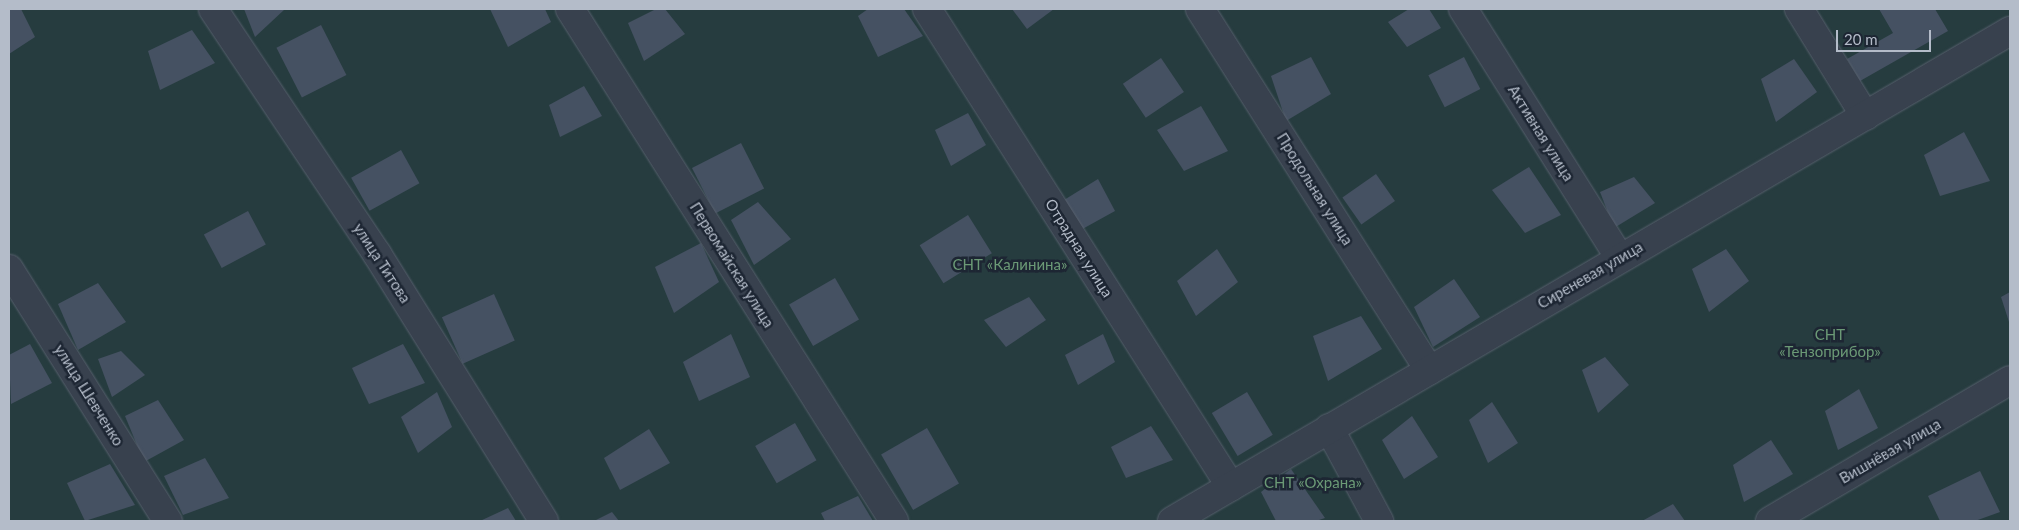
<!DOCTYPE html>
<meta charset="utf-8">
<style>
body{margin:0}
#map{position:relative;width:2019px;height:530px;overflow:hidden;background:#242f3e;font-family:Lato,sans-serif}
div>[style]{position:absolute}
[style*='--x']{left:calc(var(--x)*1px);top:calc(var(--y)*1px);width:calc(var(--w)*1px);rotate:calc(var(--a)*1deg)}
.green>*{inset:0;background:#263c3f;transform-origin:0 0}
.building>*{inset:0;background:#455162;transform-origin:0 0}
.roads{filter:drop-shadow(0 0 1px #565f6c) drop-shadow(0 0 1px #565f6c)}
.minor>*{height:28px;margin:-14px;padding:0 14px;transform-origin:14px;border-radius:14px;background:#38414e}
span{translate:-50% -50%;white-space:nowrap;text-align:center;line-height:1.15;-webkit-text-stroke:5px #1d2633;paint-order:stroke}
.street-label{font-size:15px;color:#b4bcc9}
.park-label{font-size:15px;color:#6b9a76}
.frame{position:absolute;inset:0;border:10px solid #b4bcc9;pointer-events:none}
.scale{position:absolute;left:1836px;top:30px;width:95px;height:22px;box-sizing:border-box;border:2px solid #b4bcc9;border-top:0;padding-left:6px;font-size:15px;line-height:18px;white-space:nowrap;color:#b4bcc9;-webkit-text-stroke:4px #1d2633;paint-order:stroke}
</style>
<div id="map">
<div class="green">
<div style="left:9px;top:9px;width:2001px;height:512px"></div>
</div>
<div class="building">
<div style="clip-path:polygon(9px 9px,21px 9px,35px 37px,9px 54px)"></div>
<div style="clip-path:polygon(244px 9px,285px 9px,255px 37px)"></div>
<div style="clip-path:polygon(490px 9px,545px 9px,551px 22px,508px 47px)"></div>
<div style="clip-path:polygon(656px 9px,665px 9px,685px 34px,644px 61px,628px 23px)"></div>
<div style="clip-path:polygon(868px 9px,904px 9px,923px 36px,878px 57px,858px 16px)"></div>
<div style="clip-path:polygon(1012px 9px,1054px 9px,1027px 29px)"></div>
<div style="clip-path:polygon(1409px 9px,1429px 9px,1441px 28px,1407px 47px,1388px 22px)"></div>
<div style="clip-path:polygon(1879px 9px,1935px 9px,1948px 31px,1860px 81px,1847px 59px,1893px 33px)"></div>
<div style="left:321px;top:25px;width:56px;height:50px;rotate:63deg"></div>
<div style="clip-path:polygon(192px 30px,215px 63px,160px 90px,148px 51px)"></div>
<div style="clip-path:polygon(1311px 57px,1331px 94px,1286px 121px,1271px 76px)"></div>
<div style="left:1464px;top:57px;width:36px;height:40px;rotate:63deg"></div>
<div style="left:1161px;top:58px;width:41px;height:46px;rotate:56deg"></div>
<div style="clip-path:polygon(1794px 59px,1817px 92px,1776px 122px,1761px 79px)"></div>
<div style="clip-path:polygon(584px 86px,602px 116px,560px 137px,549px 105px)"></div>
<div style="clip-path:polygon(1201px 106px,1228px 151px,1184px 171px,1157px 130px)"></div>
<div style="clip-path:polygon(968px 113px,986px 145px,951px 166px,935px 130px)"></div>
<div style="clip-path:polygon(1964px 132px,1990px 181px,1940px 196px,1924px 155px)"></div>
<div style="left:741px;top:143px;width:51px;height:55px;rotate:63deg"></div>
<div style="left:401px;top:150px;width:38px;height:57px;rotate:61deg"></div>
<div style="clip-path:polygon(1529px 167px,1561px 215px,1525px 233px,1492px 190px)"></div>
<div style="left:1376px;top:174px;width:33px;height:41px;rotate:55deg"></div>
<div style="clip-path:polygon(1634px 177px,1655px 203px,1614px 228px,1600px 192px)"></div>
<div style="clip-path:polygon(1098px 179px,1115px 211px,1077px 232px,1064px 200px)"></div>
<div style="clip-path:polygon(758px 202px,791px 239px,754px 265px,731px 220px)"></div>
<div style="left:248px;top:211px;width:38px;height:50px;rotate:62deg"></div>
<div style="left:968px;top:215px;width:45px;height:57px;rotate:58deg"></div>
<div style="clip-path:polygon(701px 243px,719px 282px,674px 313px,655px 267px)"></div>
<div style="clip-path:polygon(1217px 249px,1238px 282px,1196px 316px,1177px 281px)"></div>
<div style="clip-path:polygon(1726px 249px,1749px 281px,1709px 312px,1692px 269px)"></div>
<div style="left:835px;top:278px;width:48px;height:53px;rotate:60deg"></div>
<div style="clip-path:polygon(1454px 279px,1480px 317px,1433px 347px,1414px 307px)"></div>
<div style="clip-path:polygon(98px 283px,126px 322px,78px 350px,58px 304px)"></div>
<div style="clip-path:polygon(2010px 292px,2010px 325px,2001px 297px)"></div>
<div style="left:494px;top:294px;width:51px;height:57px;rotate:66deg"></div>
<div style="clip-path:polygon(1029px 297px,1046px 320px,1006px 347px,984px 320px)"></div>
<div style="clip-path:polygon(1361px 316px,1382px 349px,1328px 381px,1313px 336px)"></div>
<div style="clip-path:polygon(731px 334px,750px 377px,699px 401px,683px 362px)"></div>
<div style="clip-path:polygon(1103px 334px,1115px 362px,1078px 385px,1065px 355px)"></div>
<div style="clip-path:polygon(30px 344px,52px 383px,11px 404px,9px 355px)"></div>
<div style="clip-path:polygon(403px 344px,425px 383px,369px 404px,352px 368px)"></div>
<div style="clip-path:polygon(121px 351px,145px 375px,112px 397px,98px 359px)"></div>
<div style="clip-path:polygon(1605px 357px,1629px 385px,1598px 413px,1582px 370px)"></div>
<div style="clip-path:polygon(1859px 389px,1878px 428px,1838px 450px,1825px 411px)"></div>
<div style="clip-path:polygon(437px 392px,452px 427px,418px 453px,401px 417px)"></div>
<div style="left:1247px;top:392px;width:50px;height:41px;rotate:59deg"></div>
<div style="clip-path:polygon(158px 400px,184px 440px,144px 462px,125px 416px)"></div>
<div style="clip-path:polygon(1492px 402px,1518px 443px,1488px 463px,1469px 420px)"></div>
<div style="clip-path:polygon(1412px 416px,1438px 457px,1404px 479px,1382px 440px)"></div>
<div style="left:795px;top:423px;width:43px;height:46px;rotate:60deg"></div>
<div style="clip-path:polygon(1151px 426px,1173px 460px,1126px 478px,1111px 447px)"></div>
<div style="left:927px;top:428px;width:64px;height:53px;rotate:60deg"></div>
<div style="clip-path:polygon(649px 429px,670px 463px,620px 490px,604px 458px)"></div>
<div style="clip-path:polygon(1771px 440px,1793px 474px,1744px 502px,1733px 465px)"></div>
<div style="clip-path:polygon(205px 458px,229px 498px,183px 515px,164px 476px)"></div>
<div style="clip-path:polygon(110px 464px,135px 505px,85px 521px,67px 483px)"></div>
<div style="clip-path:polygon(1291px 469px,1325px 518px,1316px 521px,1276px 521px,1261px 492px)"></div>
<div style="clip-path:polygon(1980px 471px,2000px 512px,1975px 521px,1940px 521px,1928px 496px)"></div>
<div style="clip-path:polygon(858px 496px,873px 521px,825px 521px,821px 513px)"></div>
<div style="clip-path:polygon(1673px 504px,1685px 521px,1642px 521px)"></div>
<div style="clip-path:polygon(508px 508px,516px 521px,480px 521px)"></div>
<div style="clip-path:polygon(612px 512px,619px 521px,594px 521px)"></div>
</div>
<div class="roads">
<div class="minor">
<div style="--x:213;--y:9;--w:295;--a:56.2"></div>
<div style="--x:377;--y:254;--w:315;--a:58"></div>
<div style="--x:570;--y:9;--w:606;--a:57.67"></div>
<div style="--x:927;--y:9;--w:566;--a:57.54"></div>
<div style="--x:1200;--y:9;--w:428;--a:57.6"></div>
<div style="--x:1463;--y:9;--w:294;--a:57.8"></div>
<div style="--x:1799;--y:9;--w:126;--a:58.3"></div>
<div style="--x:9;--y:269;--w:298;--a:57.8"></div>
<div style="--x:1329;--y:428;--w:106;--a:61.7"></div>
<div style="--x:1172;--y:521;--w:971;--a:-30.32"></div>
<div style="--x:1770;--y:521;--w:278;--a:-30.4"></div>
</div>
</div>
<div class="street-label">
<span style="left:1541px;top:133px;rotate:58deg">Активная улица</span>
<span style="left:1315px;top:189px;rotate:58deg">Продольная улица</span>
<span style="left:1079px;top:248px;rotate:58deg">Отрадная улица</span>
<span style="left:382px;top:263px;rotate:57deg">улица Титова</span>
<span style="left:732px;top:265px;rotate:58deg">Первомайская улица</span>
<span style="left:1590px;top:275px;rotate:-30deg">Сиреневая улица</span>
<span style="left:89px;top:395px;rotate:58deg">улица Шевченко</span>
<span style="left:1890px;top:451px;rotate:-30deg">Вишнёвая улица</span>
</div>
<div class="park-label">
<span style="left:1010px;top:265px">СНТ «Калинина»</span>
<span style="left:1830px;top:343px">СНТ<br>«Тензоприбор»</span>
<span style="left:1313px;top:483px">СНТ «Охрана»</span>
</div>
<div class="frame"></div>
<div class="scale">20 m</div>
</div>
